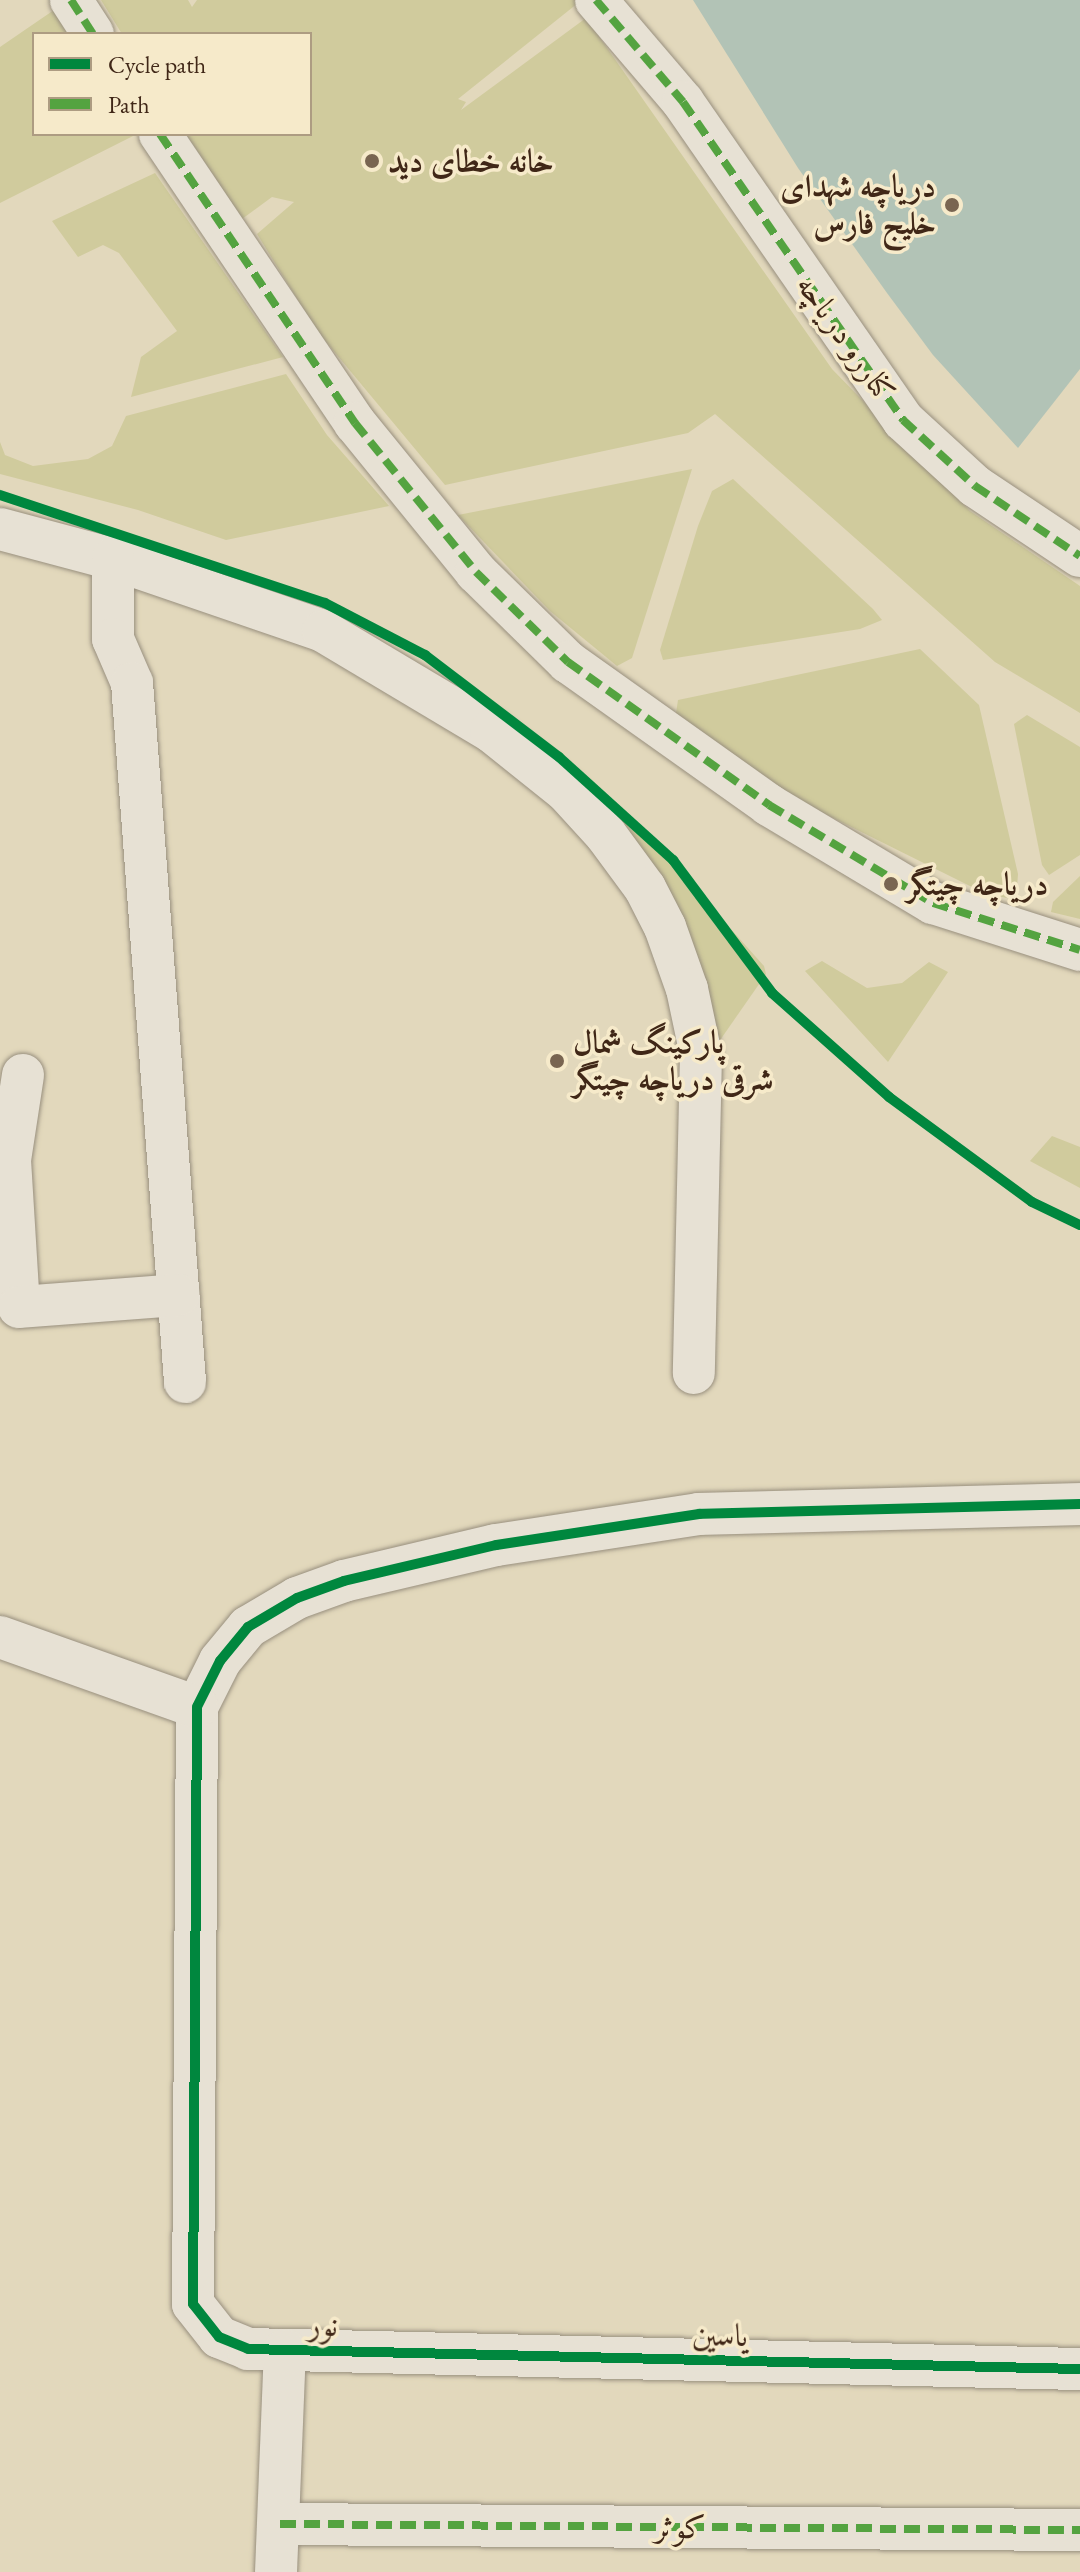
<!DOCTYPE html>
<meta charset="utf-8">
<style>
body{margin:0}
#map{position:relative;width:1080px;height:2572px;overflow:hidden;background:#e2d8bc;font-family:"EB Garamond",Amiri,serif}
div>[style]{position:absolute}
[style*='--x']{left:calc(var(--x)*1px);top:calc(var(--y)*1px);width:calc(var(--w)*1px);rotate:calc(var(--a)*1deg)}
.green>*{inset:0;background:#d0cb9d}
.water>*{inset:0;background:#b2c3b6}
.roads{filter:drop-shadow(0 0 2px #988f7e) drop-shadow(0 0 2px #988f7e)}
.minor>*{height:42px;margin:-21px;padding:0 21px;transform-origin:21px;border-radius:21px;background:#e7e1d4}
.quiet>*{height:8px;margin-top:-4px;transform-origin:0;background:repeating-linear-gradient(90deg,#54a340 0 16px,transparent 0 24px)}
.cycleway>*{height:10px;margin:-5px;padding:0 5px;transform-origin:5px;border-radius:5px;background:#00873e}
.dots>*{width:22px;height:22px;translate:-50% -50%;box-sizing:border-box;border:4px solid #f6eaca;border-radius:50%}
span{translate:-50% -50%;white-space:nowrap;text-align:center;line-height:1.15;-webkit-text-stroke:7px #f6eaca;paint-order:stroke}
.poi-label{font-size:32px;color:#402717;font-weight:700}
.left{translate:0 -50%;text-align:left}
.right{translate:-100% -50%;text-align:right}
.street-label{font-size:32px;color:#402717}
.legend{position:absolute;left:32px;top:32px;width:280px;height:104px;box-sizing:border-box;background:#f6eaca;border:2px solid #ad9c82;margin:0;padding:10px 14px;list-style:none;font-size:24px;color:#402717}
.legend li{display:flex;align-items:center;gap:16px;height:40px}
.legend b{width:40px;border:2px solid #ad9c82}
</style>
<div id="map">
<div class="green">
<div style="clip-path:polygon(101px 0,188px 0,192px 7px,197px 0,575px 0,578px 3px,458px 99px,466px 102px,461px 110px,586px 18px,832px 369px,970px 511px,1080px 586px,1080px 713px,995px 662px,715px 414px,688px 433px,445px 485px,317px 331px,257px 234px,294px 202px,272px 197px,242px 219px,186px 134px,310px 134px,310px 34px,122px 34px)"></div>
<div style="clip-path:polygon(54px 10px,71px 34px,34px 34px,34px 134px,137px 134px,0 203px,0 47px)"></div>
<div style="clip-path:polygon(155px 173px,283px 357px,131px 397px,141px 357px,177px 331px,119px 253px,103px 245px,78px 257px,52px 221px)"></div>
<div style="clip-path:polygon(286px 374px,327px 435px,389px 506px,226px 540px,138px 510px,0 474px,0 442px,5px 455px,33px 466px,88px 459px,112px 446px,126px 416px)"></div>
<div style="clip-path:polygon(692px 469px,632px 658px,617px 666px,550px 611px,458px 515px)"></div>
<div style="clip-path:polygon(733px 479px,873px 609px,882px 620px,860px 629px,663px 660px,660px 650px,698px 526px,712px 491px)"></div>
<div style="clip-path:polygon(920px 649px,979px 705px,1018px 874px,1016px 900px,984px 893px,793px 798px,675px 720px,678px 700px)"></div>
<div style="clip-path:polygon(1027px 715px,1080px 747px,1080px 855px,1049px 875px,1042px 865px,1014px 724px)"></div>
<div style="clip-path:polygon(596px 790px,661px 851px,764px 966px,766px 974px,716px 1046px,586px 791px)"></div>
<div style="clip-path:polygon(1080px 876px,1080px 919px,1051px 912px,1053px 902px)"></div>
<div style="clip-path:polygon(822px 961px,867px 988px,902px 983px,929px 962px,948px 972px,888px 1062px,805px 971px)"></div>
<div style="clip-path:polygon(1052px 1136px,1080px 1147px,1080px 1188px,1030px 1161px)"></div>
</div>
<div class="water">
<div style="clip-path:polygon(693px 0,1080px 0,1080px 369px,1018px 448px,933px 355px,887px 293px,798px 168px)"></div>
</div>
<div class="roads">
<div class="minor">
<div style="--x:71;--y:0;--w:40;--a:57.1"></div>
<div style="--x:596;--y:0;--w:134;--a:49.5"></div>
<div style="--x:683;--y:102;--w:387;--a:55.3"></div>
<div style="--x:903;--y:420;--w:98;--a:42.5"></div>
<div style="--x:975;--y:486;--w:126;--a:33.7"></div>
<div style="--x:160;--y:134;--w:349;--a:56"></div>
<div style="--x:355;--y:423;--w:192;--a:50.9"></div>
<div style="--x:476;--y:572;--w:129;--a:44.4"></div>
<div style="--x:568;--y:662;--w:247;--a:35.4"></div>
<div style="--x:769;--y:805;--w:191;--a:30.9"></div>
<div style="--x:933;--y:903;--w:154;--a:17.7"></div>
<div style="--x:0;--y:529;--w:117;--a:14.9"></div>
<div style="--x:113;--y:559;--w:222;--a:18.9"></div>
<div style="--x:323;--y:631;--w:196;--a:30.8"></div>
<div style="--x:491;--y:731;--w:96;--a:38.7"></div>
<div style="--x:566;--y:791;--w:59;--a:47.7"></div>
<div style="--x:606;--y:835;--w:66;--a:53.7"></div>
<div style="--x:645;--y:888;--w:44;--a:62.9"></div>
<div style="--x:665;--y:927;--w:66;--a:70.5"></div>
<div style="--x:687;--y:989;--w:67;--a:78"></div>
<div style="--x:701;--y:1055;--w:318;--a:91.3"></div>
<div style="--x:113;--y:559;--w:80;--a:90"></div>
<div style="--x:113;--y:639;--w:48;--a:66.6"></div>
<div style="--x:132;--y:683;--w:701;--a:85.66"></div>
<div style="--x:23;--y:1075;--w:86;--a:98.7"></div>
<div style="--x:10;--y:1160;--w:147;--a:86.5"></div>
<div style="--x:19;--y:1307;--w:160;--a:-4.3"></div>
<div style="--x:1080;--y:1504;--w:381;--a:178.5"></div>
<div style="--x:699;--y:1514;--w:205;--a:171.3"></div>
<div style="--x:496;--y:1545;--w:156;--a:166.7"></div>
<div style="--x:344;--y:1581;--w:50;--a:160.1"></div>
<div style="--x:297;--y:1598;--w:57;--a:149.4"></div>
<div style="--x:248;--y:1627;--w:44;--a:129.5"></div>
<div style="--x:220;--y:1661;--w:51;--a:116.6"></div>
<div style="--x:197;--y:1707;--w:597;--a:90.38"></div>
<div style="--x:193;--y:2304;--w:42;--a:51.8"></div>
<div style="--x:219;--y:2337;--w:31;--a:22"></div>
<div style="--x:248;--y:2349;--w:832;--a:1.38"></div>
<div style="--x:0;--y:1637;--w:209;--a:19.6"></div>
<div style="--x:280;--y:2524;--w:800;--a:0.43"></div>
<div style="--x:276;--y:2572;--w:222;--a:-87.7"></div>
</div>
</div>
<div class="quiet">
<div style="--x:71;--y:0;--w:40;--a:57.1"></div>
<div style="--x:596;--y:0;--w:134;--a:49.5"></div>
<div style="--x:683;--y:102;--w:387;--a:55.3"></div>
<div style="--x:903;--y:420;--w:98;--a:42.5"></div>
<div style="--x:975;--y:486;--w:126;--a:33.7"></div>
<div style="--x:160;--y:134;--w:349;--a:56"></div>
<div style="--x:355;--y:423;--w:192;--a:50.9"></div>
<div style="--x:476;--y:572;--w:129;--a:44.4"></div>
<div style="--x:568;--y:662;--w:247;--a:35.4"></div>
<div style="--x:769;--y:805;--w:191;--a:30.9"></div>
<div style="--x:933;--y:903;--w:154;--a:17.7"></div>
<div style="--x:280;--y:2524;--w:800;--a:0.43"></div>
</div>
<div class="cycleway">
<div style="--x:0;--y:495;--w:342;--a:18.4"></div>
<div style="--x:325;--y:603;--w:113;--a:27.5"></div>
<div style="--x:425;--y:655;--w:168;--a:37.3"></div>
<div style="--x:559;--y:757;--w:154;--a:42.1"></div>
<div style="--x:673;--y:860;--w:166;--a:53.3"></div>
<div style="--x:772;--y:993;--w:157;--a:41.6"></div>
<div style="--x:889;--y:1097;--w:177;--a:36.3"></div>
<div style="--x:1032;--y:1202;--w:53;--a:25.6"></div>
<div style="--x:1080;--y:1504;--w:381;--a:178.5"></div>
<div style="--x:699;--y:1514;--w:205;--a:171.3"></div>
<div style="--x:496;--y:1545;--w:156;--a:166.7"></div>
<div style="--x:344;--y:1581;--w:50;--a:160.1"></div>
<div style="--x:297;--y:1598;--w:57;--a:149.4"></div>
<div style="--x:248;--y:1627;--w:44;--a:129.5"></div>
<div style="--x:220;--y:1661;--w:51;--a:116.6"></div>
<div style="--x:197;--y:1707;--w:597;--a:90.38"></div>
<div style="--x:193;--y:2304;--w:42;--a:51.8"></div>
<div style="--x:219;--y:2337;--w:31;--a:22"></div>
<div style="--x:248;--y:2349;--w:832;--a:1.38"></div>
</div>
<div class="dots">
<div style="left:372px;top:161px;background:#796551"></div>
<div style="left:952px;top:205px;background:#796551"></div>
<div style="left:891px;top:884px;background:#796551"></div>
<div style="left:557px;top:1061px;background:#796551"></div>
</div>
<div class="poi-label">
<span class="left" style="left:388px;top:161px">خانه خطای دید</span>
<span class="right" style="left:936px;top:205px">دریاچه شهدای<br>خلیج فارس</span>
<span class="left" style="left:907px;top:884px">دریاچه چیتگر</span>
<span class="left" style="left:573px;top:1061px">پارکینگ شمال<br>شرقی دریاچه چیتگر</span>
</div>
<div class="street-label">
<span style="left:846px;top:338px;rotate:55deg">کناررو دریاچه</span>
<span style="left:323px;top:2325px;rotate:2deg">نور</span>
<span style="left:720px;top:2335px;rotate:1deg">یاسین</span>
<span style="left:680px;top:2527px">کوثر</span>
</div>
<ul class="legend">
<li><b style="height:10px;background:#00873e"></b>Cycle path</li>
<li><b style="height:10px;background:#54a340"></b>Path</li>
</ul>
</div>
